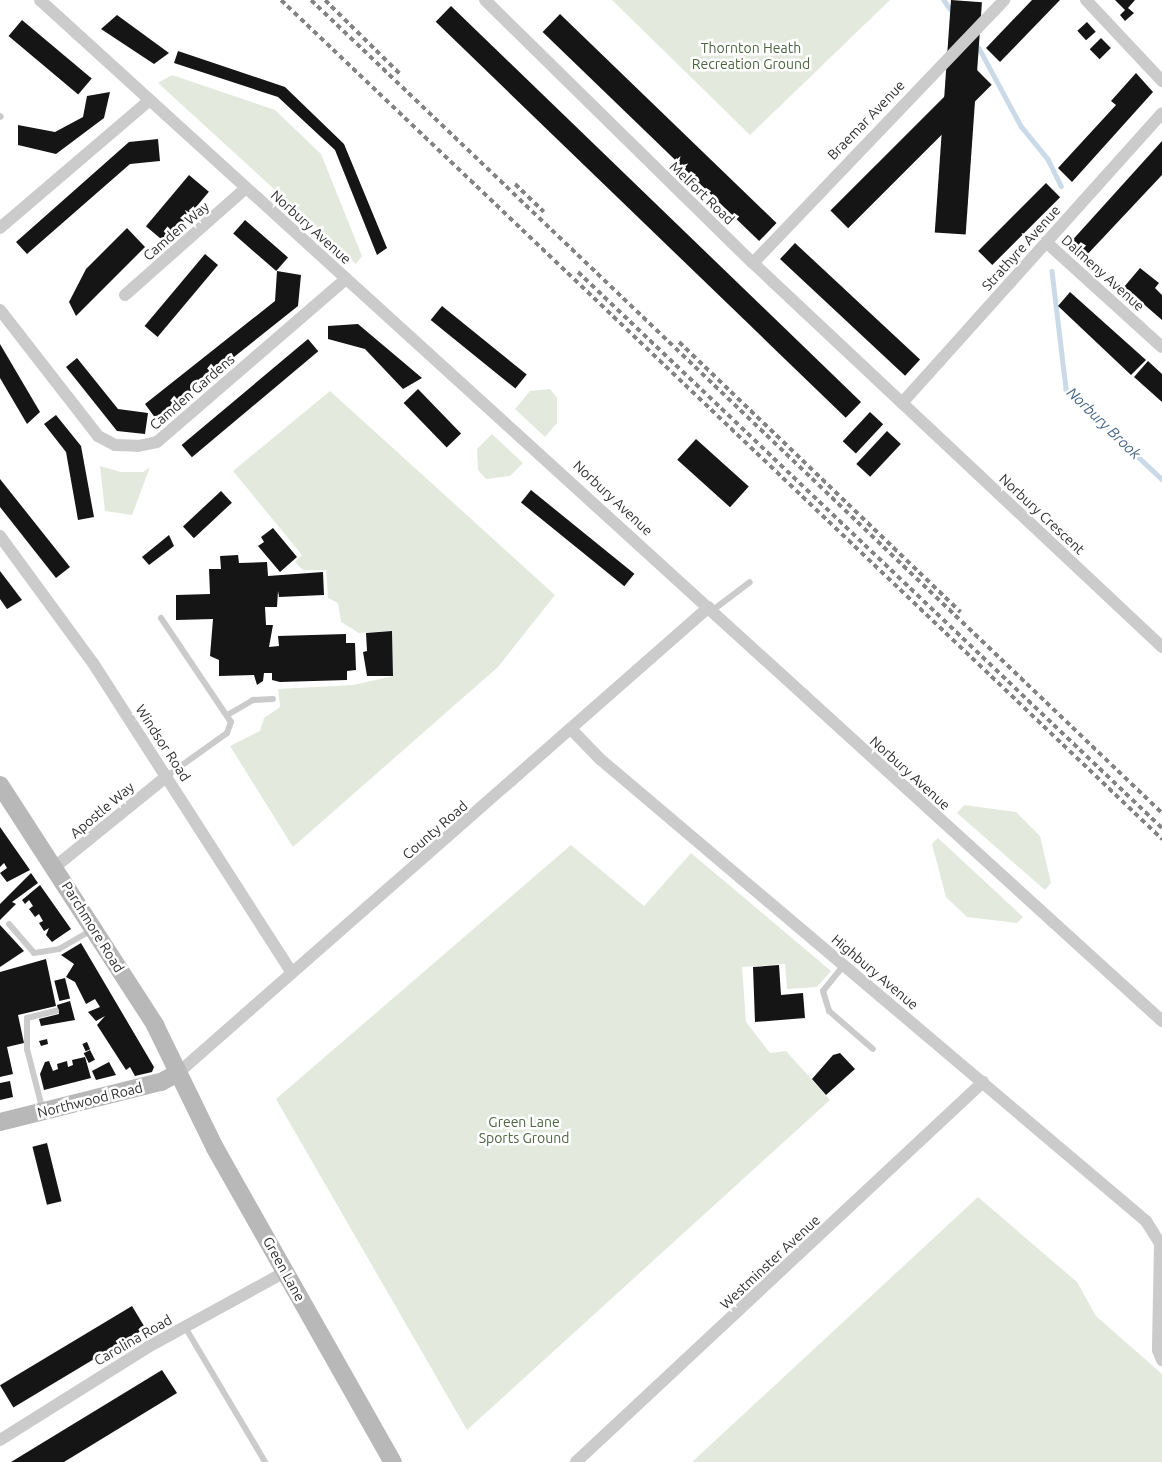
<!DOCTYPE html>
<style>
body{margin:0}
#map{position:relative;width:1162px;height:1462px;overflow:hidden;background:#fff;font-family:Ubuntu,sans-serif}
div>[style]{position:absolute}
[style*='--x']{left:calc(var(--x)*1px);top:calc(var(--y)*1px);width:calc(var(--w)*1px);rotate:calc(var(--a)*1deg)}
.green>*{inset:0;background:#e3eadd}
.stream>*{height:4.5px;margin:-2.25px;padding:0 2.25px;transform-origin:2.25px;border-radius:2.25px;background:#cbdae8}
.building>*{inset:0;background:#151515;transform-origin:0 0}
.lane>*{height:6px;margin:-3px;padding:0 3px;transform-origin:3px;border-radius:3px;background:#cbcbcb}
.street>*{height:12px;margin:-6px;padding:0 6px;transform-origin:6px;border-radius:6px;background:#cbcbcb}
.secondary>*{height:18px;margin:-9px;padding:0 9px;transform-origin:9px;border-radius:9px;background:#b8b8b8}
.rail>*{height:4px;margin-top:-2px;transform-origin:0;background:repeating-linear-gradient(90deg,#838383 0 5px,transparent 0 9px)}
span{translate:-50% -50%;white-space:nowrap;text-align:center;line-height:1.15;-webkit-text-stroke:5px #fff;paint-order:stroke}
.park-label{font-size:14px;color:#4d6640}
.street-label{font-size:14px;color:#2e2e2e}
.water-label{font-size:15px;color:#468;font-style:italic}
</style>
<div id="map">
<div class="green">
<div style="clip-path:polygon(612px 0,890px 0,750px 135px)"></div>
<div style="clip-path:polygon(172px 75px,275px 110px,321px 154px,362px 256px,356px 264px,158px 83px)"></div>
<div style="clip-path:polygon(550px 389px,557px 398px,557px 423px,545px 437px,515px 409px,530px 391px)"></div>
<div style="clip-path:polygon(330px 391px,555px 595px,498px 667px,293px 847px,230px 746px,260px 731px,264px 718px,280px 707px,278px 689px,353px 685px,393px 676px,392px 631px,359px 633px,341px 622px,338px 603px,328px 598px,326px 570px,303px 570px,295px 562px,302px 555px,233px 471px)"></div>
<div style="clip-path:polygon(492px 434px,523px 463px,510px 476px,486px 479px,478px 470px,477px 449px)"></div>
<div style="clip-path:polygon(100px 466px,121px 472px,143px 472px,150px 467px,132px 515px,105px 511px)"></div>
<div style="clip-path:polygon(964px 805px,1016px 812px,1040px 836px,1051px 883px,1045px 890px,957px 813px)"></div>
<div style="clip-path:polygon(938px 838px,1023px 917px,1017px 923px,967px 917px,946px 897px,932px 844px)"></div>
<div style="clip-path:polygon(571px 845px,644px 906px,691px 853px,831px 971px,817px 987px,787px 989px,785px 964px,742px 967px,746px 1022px,770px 1053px,786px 1051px,830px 1100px,467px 1430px,276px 1099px)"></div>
<div style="clip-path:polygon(978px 1197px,1077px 1282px,1096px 1316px,1162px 1374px,1162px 1462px,692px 1462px)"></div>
</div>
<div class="stream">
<div style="--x:944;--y:0;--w:11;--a:56"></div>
<div style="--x:979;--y:48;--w:89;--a:61.7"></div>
<div style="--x:1021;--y:126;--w:43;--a:50.7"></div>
<div style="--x:1048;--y:159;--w:30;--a:64"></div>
<div style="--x:1052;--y:271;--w:119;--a:83.2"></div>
<div style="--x:1066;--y:389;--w:132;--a:43.2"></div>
</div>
<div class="building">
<div style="left:951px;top:0;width:31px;height:233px;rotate:4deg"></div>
<div style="clip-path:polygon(1032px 0,1060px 0,1000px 62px,986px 48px)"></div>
<div style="clip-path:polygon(1115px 0,1135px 0,1128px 8px,1134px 13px,1125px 21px,1120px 15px,1125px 10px)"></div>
<div style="left:451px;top:6px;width:570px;height:22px;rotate:44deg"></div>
<div style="left:560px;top:14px;width:301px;height:25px;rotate:44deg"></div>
<div style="clip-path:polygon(117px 15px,169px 53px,154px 64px,101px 29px)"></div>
<div style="left:22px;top:20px;width:91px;height:21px;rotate:40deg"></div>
<div style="left:1087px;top:22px;width:13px;height:13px;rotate:48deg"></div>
<div style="left:1101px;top:38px;width:14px;height:16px;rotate:45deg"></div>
<div style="clip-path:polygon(178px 51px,285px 87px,344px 144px,387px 248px,377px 255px,335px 150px,278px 97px,174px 63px)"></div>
<div style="left:974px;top:67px;width:25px;height:203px;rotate:45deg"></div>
<div style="clip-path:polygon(1136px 73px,1153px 92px,1072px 182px,1058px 168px,1116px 105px,1111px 101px)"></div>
<div style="clip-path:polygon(110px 92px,104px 118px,56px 154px,18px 145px,18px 125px,55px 132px,83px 117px,87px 96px)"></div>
<div style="clip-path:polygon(158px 139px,160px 161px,130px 164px,27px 254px,16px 242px,129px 142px)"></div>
<div style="clip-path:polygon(1162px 141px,1162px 175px,1084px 258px,1068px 245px)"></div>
<div style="left:189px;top:175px;width:26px;height:67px;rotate:40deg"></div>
<div style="left:1046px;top:183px;width:20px;height:96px;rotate:45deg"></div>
<div style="left:245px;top:220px;width:57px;height:18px;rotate:41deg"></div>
<div style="clip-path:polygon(127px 228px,145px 247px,76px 316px,69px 302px,86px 269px)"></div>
<div style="left:795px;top:243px;width:171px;height:22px;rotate:43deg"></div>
<div style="left:205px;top:254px;width:17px;height:94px;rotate:40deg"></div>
<div style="clip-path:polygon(1140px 268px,1159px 283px,1155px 288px,1162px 295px,1162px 320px,1124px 287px)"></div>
<div style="clip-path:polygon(277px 271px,301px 275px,298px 306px,156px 419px,145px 404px,275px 301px)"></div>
<div style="clip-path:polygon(1070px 292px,1146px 360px,1131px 375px,1058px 306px)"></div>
<div style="left:442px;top:306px;width:109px;height:18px;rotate:39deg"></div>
<div style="clip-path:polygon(358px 324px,422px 378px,403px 389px,365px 349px,328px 339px,328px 326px)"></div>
<div style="left:308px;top:339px;width:16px;height:165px;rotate:50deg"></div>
<div style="clip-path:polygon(0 344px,40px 412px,27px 424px,0 378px)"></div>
<div style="clip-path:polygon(77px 358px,118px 409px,148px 413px,145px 434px,117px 431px,66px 367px)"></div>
<div style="clip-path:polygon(1148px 361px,1162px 374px,1162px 402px,1134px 377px)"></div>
<div style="left:418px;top:389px;width:62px;height:20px;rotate:46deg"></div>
<div style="left:870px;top:412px;width:18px;height:40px;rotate:43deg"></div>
<div style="clip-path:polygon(56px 415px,81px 446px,94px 517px,78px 520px,66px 452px,44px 424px)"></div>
<div style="left:887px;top:431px;width:19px;height:45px;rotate:43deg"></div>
<div style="left:696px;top:439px;width:71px;height:28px;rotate:42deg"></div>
<div style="clip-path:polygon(0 479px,70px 567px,56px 578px,0 507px)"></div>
<div style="left:531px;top:490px;width:133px;height:16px;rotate:39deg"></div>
<div style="left:221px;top:491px;width:16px;height:52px;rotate:47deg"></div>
<div style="clip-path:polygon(273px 528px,297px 557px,280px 572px,258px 546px,264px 542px,261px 537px)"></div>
<div style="clip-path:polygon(169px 535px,174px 546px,149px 565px,142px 557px)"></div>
<div style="clip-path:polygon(238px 555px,239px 563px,267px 562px,268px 576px,323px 572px,324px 595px,279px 597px,278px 591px,277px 607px,265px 607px,266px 625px,273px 625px,269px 647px,279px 646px,278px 636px,346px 634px,346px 643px,355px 643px,356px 670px,347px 671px,347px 680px,280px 682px,272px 680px,272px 673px,264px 673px,263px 681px,257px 685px,254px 675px,219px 676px,219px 660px,210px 656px,213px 619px,176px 620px,176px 595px,210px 594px,209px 569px,221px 569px,220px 556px)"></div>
<div style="clip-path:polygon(0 571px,22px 600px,7px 609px,0 599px)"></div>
<div style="clip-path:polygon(392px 631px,393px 676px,367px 676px,363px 652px,367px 651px,366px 633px)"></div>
<div style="clip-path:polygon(0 827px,30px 870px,7px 882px,0 873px,7px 868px,4px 863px,0 867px)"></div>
<div style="clip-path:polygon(31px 873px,38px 883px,12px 902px,16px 904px,0 920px,0 904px)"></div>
<div style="clip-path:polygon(40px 885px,71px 929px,52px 942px,46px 935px,49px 928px,44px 931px,39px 923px,43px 921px,39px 914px,35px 917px,29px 909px,33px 906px,29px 900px,25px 904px,22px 900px)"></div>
<div style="clip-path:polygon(0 925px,24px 951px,0 967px)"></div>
<div style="clip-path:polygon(81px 943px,154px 1067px,152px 1072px,135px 1076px,130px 1067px,126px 1070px,97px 1025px,105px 1016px,96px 1021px,88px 1012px,100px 1007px,95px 999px,86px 1004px,75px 982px,66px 977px,74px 964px,61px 955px)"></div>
<div style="clip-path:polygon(46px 959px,56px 1006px,18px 1015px,24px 1043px,7px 1047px,13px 1074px,0 1077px,0 972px)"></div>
<div style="clip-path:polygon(779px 965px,781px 995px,803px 993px,805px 1018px,755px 1022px,753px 967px)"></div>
<div style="left:65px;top:978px;width:21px;height:11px;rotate:76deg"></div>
<div style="clip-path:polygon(70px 1001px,75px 1020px,41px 1026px,39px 1019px,59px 1014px,57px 1005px)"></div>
<div style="clip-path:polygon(47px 1039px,48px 1044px,41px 1046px,39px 1041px)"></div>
<div style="left:87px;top:1042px;width:8px;height:5px;rotate:67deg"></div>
<div style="left:90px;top:1050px;width:11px;height:7px;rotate:63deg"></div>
<div style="clip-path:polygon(840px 1053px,855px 1069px,826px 1095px,812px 1079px,833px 1055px)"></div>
<div style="clip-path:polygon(85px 1057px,91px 1078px,44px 1090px,40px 1074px,45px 1062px,49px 1061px,53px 1071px,58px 1069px,57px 1064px,67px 1061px,68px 1067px,73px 1065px,72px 1060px)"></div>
<div style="clip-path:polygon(109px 1062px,116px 1075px,96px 1080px,92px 1071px)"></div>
<div style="clip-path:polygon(10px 1081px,13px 1097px,0 1100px,0 1083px)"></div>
<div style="left:47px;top:1143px;width:60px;height:15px;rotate:76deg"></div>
<div style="left:132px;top:1306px;width:26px;height:154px;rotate:59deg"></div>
<div style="clip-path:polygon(162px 1370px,177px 1393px,64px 1462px,11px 1462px)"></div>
</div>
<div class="lane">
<div style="--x:0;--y:116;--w:1;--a:45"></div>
<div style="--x:713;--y:610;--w:46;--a:-37.1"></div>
<div style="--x:161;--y:618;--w:125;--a:56.1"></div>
<div style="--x:231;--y:722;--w:12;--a:110"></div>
<div style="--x:227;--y:733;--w:74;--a:144.4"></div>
<div style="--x:229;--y:714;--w:28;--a:-30"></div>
<div style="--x:253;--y:700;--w:20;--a:-3"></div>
<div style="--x:9;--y:924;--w:38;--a:49"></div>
<div style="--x:34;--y:953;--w:25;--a:-9"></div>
<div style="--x:59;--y:949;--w:39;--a:-30"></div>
<div style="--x:844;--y:965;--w:33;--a:129"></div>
<div style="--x:823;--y:991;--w:21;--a:73"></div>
<div style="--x:829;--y:1011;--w:58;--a:40.8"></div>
<div style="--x:43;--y:1111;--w:64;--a:-104.5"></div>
<div style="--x:27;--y:1049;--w:31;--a:-90"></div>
<div style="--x:27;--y:1018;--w:30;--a:-14"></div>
<div style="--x:185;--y:1327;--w:157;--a:59.3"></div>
</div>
<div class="street">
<div style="--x:40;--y:0;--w:1517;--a:42.3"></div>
<div style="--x:485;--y:0;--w:375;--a:44.5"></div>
<div style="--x:753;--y:263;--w:561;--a:43.19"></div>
<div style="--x:1086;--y:0;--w:111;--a:46.8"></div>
<div style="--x:0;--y:228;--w:197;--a:-40.5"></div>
<div style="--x:1046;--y:242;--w:156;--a:42.2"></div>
<div style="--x:753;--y:263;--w:364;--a:-46.3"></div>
<div style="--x:125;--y:295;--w:160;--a:-41.5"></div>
<div style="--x:0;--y:310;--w:160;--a:52.1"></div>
<div style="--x:98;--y:436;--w:19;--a:28"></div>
<div style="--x:115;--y:445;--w:23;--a:2"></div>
<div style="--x:138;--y:446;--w:19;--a:-12"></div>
<div style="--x:157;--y:442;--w:250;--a:-40.8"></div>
<div style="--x:902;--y:403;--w:389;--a:-48.1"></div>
<div style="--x:0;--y:536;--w:157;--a:53.8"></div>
<div style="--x:93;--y:663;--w:368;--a:57.3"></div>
<div style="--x:571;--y:729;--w:42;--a:46"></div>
<div style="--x:600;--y:759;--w:715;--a:40.24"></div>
<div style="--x:1146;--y:1221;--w:26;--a:58"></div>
<div style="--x:1160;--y:1243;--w:107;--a:91.1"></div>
<div style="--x:1158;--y:1350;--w:11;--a:68"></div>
<div style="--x:56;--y:866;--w:143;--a:-39"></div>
<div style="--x:178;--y:1073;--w:706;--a:-41.27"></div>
<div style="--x:0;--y:1440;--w:175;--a:-32.1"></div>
<div style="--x:148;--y:1347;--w:156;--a:-28.7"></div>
<div style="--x:576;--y:1462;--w:557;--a:-43.04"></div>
</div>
<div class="secondary">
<div style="--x:0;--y:785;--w:286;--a:57.1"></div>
<div style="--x:155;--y:1025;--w:137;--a:64"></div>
<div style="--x:215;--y:1148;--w:361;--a:60.5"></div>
<div style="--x:0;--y:1122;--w:166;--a:-14"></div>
<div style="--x:161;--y:1082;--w:19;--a:-28"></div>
</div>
<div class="rail">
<div style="--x:281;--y:0;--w:1217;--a:43.6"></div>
<div style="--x:311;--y:0;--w:1177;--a:43.69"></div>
<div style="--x:325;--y:0;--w:105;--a:44.6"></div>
<div style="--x:515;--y:184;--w:40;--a:44"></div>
<div style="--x:578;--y:272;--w:806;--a:43.59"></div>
<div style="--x:679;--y:342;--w:390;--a:43.8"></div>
</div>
<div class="park-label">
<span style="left:751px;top:56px">Thornton Heath<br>Recreation Ground</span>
<span style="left:524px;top:1130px">Green Lane<br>Sports Ground</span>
</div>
<div class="street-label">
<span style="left:866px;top:120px;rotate:-46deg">Braemar Avenue</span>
<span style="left:702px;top:193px;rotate:44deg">Melfort Road</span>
<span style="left:311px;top:227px;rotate:42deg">Norbury Avenue</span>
<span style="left:176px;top:231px;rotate:-41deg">Camden Way</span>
<span style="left:1021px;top:248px;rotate:-48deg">Strathyre Avenue</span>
<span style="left:1103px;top:273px;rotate:42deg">Dalmeny Avenue</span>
<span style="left:192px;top:392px;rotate:-41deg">Camden Gardens</span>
<span style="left:613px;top:498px;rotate:43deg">Norbury Avenue</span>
<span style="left:1042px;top:514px;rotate:43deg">Norbury Crescent</span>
<span style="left:163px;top:743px;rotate:57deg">Windsor Road</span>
<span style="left:910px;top:773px;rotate:42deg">Norbury Avenue</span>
<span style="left:102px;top:810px;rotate:-40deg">Apostle Way</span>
<span style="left:435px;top:830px;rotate:-41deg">County Road</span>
<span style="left:93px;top:927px;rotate:58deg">Parchmore Road</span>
<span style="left:875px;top:972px;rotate:40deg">Highbury Avenue</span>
<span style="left:90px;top:1100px;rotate:-14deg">Northwood Road</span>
<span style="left:770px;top:1262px;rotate:-43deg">Westminster Avenue</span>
<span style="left:284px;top:1269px;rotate:61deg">Green Lane</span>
<span style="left:133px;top:1340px;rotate:-30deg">Carolina Road</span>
</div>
<div class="water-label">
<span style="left:1104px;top:423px;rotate:44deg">Norbury Brook</span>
</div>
</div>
